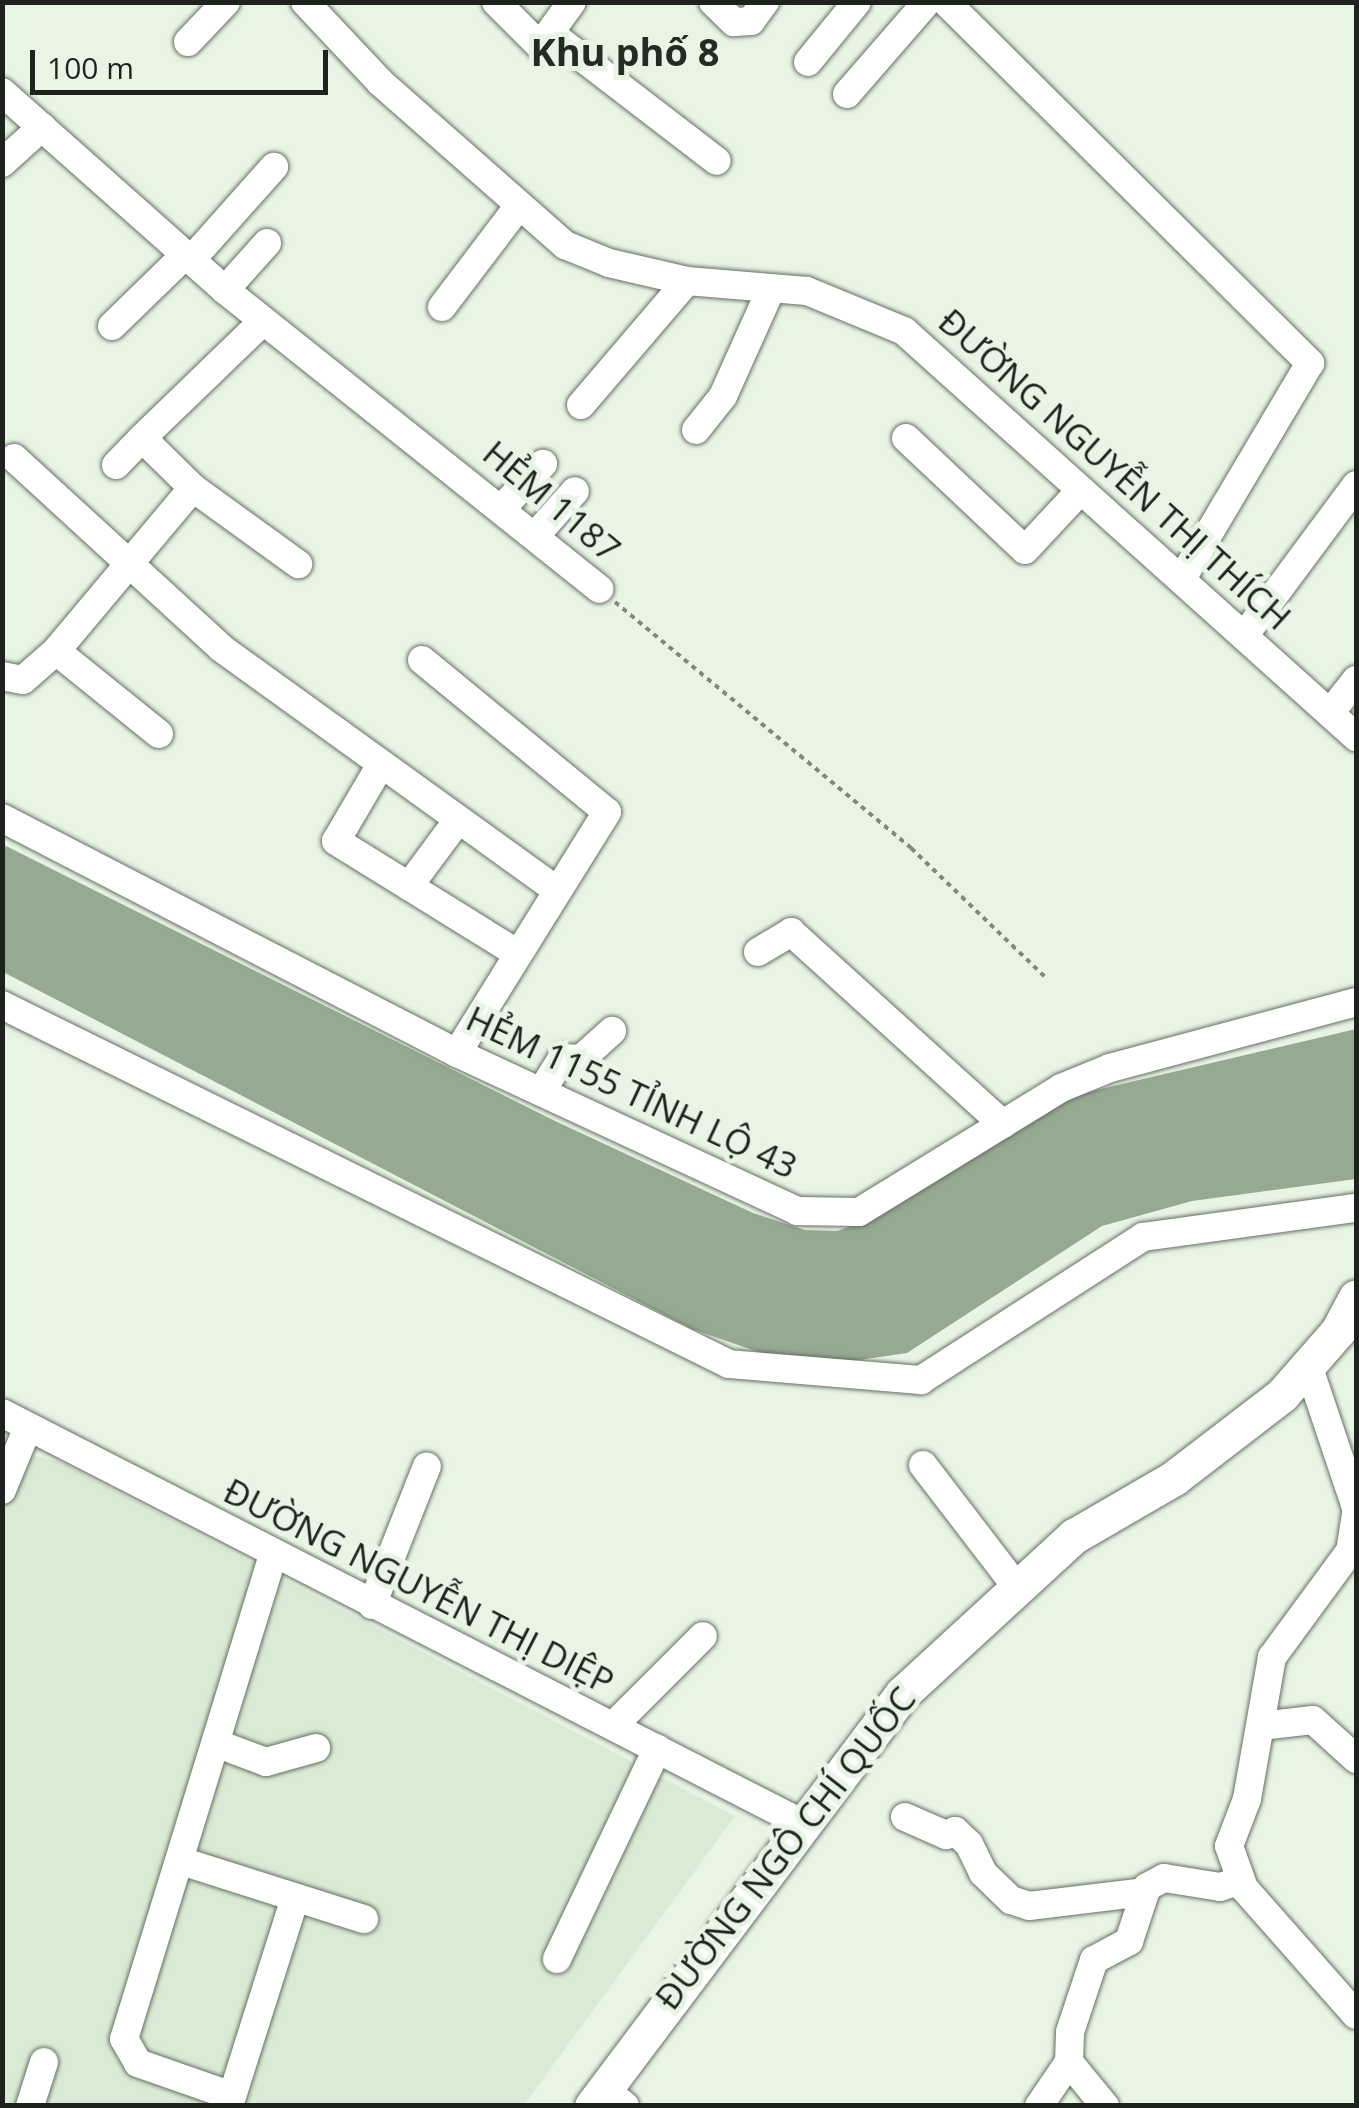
<!DOCTYPE html>
<meta charset="utf-8">
<style>
body{margin:0}
#map{position:relative;width:1359px;height:2108px;overflow:hidden;background:#e8f5e5;font-family:"Open Sans",sans-serif}
div>[style]{position:absolute}
[style*='--x']{left:calc(var(--x)*1px);top:calc(var(--y)*1px);width:calc(var(--w)*1px);rotate:calc(var(--a)*1deg)}
.built>*{inset:0;background:#d9ebd4}
.water>*{inset:0;background:#95aa90}
.path>*{height:4px;margin-top:-2px;transform-origin:0;background:repeating-linear-gradient(90deg,#81897f 0 5px,transparent 0 10px)}
.roads{filter:drop-shadow(0 0 2px #657062) drop-shadow(0 0 2px #657062)}
.minor>*{height:28px;margin:-14px;padding:0 14px;transform-origin:14px;border-radius:14px;background:#fff}
.major>*{height:35px;margin:-17.5px;padding:0 17.5px;transform-origin:17.5px;border-radius:17.5px;background:#fff}
span{translate:-50% -50%;white-space:nowrap;text-align:center;line-height:1.15;-webkit-text-stroke:10px #e8f5e5;paint-order:stroke}
.street-label{font-size:35px;color:#1e221d}
.neighbourhood-label{font-size:38px;color:#222c20;font-weight:700}
.frame{position:absolute;inset:0;border:5px solid #1e221d;pointer-events:none}
.scale{position:absolute;left:30px;top:50px;width:298px;height:45px;box-sizing:border-box;border:5px solid #1e221d;border-top:0;padding-left:12px;font-size:30px;line-height:35px;white-space:nowrap;color:#1e221d;-webkit-text-stroke:8px #e8f5e5;paint-order:stroke}
</style>
<div id="map">
<div class="built">
<div style="clip-path:polygon(2px 1447px,63px 1463px,735px 1816px,524px 2105px,3px 2105px)"></div>
</div>
<div class="water">
<div style="clip-path:polygon(2px 844px,555px 1121px,753px 1213px,805px 1230px,837px 1231px,880px 1216px,1075px 1095px,1356px 1029px,1356px 1179px,1192px 1201px,1102px 1226px,907px 1353px,852px 1361px,764px 1354px,692px 1329px,3px 972px)"></div>
</div>
<div class="path">
<div style="--x:615;--y:602;--w:385;--a:39.7"></div>
<div style="--x:911;--y:848;--w:187;--a:43.9"></div>
</div>
<div class="roads">
<div class="minor">
<div style="--x:305;--y:2;--w:110;--a:46.8"></div>
<div style="--x:380;--y:82;--w:247;--a:41.4"></div>
<div style="--x:565;--y:245;--w:48;--a:22.2"></div>
<div style="--x:609;--y:263;--w:80;--a:13"></div>
<div style="--x:687;--y:281;--w:120;--a:4.8"></div>
<div style="--x:807;--y:291;--w:105;--a:22.4"></div>
<div style="--x:904;--y:331;--w:608;--a:41.93"></div>
<div style="--x:496;--y:2;--w:62;--a:45"></div>
<div style="--x:540;--y:46;--w:54;--a:-54"></div>
<div style="--x:713;--y:2;--w:29;--a:44"></div>
<div style="--x:734;--y:22;--w:17;--a:-3"></div>
<div style="--x:751;--y:21;--w:24;--a:-54"></div>
<div style="--x:946;--y:2;--w:513;--a:44.76"></div>
<div style="--x:1310;--y:363;--w:252;--a:120.7"></div>
<div style="--x:550;--y:33;--w:210;--a:37.5"></div>
<div style="--x:188;--y:42;--w:55;--a:-46.5"></div>
<div style="--x:808;--y:62;--w:77;--a:-50.8"></div>
<div style="--x:2;--y:92;--w:298;--a:41.6"></div>
<div style="--x:225;--y:290;--w:479;--a:38.6"></div>
<div style="--x:847;--y:94;--w:122;--a:-49"></div>
<div style="--x:2;--y:163;--w:54;--a:-42"></div>
<div style="--x:191;--y:260;--w:125;--a:-48.3"></div>
<div style="--x:225;--y:290;--w:63;--a:-48.2"></div>
<div style="--x:442;--y:307;--w:126;--a:-52.8"></div>
<div style="--x:112;--y:326;--w:102;--a:-44.2"></div>
<div style="--x:581;--y:405;--w:163;--a:-49.5"></div>
<div style="--x:696;--y:430;--w:43;--a:-51.5"></div>
<div style="--x:723;--y:396;--w:117;--a:-65.8"></div>
<div style="--x:906;--y:438;--w:163;--a:43.3"></div>
<div style="--x:1025;--y:550;--w:82;--a:-47"></div>
<div style="--x:14;--y:458;--w:281;--a:42.5"></div>
<div style="--x:221;--y:648;--w:415;--a:35.8"></div>
<div style="--x:116;--y:465;--w:37;--a:-46"></div>
<div style="--x:193;--y:488;--w:71;--a:-135.6"></div>
<div style="--x:142;--y:438;--w:168;--a:-44"></div>
<div style="--x:503;--y:507;--w:59;--a:-47.1"></div>
<div style="--x:535;--y:536;--w:60;--a:-48.4"></div>
<div style="--x:1244;--y:636;--w:188;--a:-53.4"></div>
<div style="--x:422;--y:660;--w:239;--a:39.4"></div>
<div style="--x:607;--y:812;--w:284;--a:121.9"></div>
<div style="--x:2;--y:676;--w:21;--a:11"></div>
<div style="--x:23;--y:680;--w:44;--a:-41.3"></div>
<div style="--x:1330;--y:713;--w:42;--a:-51.8"></div>
<div style="--x:159;--y:734;--w:132;--a:-141.1"></div>
<div style="--x:56;--y:651;--w:213;--a:-50"></div>
<div style="--x:193;--y:488;--w:130;--a:35.9"></div>
<div style="--x:380;--y:766;--w:87;--a:120.4"></div>
<div style="--x:336;--y:841;--w:214;--a:31.8"></div>
<div style="--x:2;--y:818;--w:512;--a:27.32"></div>
<div style="--x:457;--y:1053;--w:375;--a:24.9"></div>
<div style="--x:797;--y:1211;--w:62;--a:0.9"></div>
<div style="--x:859;--y:1212;--w:237;--a:-31.5"></div>
<div style="--x:1061;--y:1088;--w:53;--a:-22.2"></div>
<div style="--x:1110;--y:1068;--w:255;--a:-15"></div>
<div style="--x:409;--y:886;--w:82;--a:-53.4"></div>
<div style="--x:758;--y:952;--w:39;--a:-31"></div>
<div style="--x:791;--y:932;--w:286;--a:42.2"></div>
<div style="--x:2;--y:1005;--w:811;--a:26.28"></div>
<div style="--x:729;--y:1364;--w:193;--a:4.8"></div>
<div style="--x:921;--y:1380;--w:264;--a:-32.8"></div>
<div style="--x:1143;--y:1237;--w:215;--a:-7.8"></div>
<div style="--x:541;--y:1092;--w:40;--a:-58"></div>
<div style="--x:562;--y:1058;--w:19;--a:3"></div>
<div style="--x:581;--y:1059;--w:42;--a:-42.1"></div>
<div style="--x:1308;--y:1365;--w:151;--a:71.4"></div>
<div style="--x:2;--y:1413;--w:900;--a:27.16"></div>
<div style="--x:923;--y:1465;--w:153;--a:52.5"></div>
<div style="--x:2;--y:1490;--w:68;--a:-67.6"></div>
<div style="--x:1356;--y:1514;--w:37;--a:99"></div>
<div style="--x:1350;--y:1551;--w:132;--a:126.3"></div>
<div style="--x:1272;--y:1657;--w:144;--a:100"></div>
<div style="--x:1247;--y:1799;--w:50;--a:111"></div>
<div style="--x:1229;--y:1846;--w:45;--a:70.3"></div>
<div style="--x:1244;--y:1888;--w:169;--a:48.6"></div>
<div style="--x:372;--y:1605;--w:149;--a:-68.4"></div>
<div style="--x:613;--y:1726;--w:127;--a:-45"></div>
<div style="--x:1261;--y:1726;--w:52;--a:-6.6"></div>
<div style="--x:1313;--y:1720;--w:58;--a:42.2"></div>
<div style="--x:218;--y:1744;--w:51;--a:20.6"></div>
<div style="--x:266;--y:1762;--w:52;--a:-15.6"></div>
<div style="--x:905;--y:1817;--w:45;--a:23.7"></div>
<div style="--x:946;--y:1835;--w:10;--a:-24"></div>
<div style="--x:955;--y:1831;--w:19;--a:43"></div>
<div style="--x:969;--y:1844;--w:32;--a:64"></div>
<div style="--x:983;--y:1873;--w:39;--a:44"></div>
<div style="--x:1011;--y:1900;--w:19;--a:18"></div>
<div style="--x:1029;--y:1906;--w:116;--a:-6.9"></div>
<div style="--x:181;--y:1861;--w:192;--a:17.6"></div>
<div style="--x:557;--y:1959;--w:233;--a:-64.5"></div>
<div style="--x:1069;--y:2062;--w:57;--a:50.7"></div>
<div style="--x:604;--y:2089;--w:27;--a:39"></div>
<div style="--x:232;--y:2096;--w:100;--a:-160.7"></div>
<div style="--x:138;--y:2063;--w:28;--a:-120"></div>
<div style="--x:124;--y:2039;--w:506;--a:-72.89"></div>
<div style="--x:30;--y:2106;--w:46;--a:-72.3"></div>
<div style="--x:229;--y:2106;--w:218;--a:-72.4"></div>
<div style="--x:1039;--y:2106;--w:53;--a:-55.7"></div>
<div style="--x:1069;--y:2062;--w:30;--a:-88"></div>
<div style="--x:1070;--y:2032;--w:76;--a:-71.6"></div>
<div style="--x:1094;--y:1960;--w:40;--a:-28"></div>
<div style="--x:1129;--y:1941;--w:57;--a:-71.6"></div>
<div style="--x:1147;--y:1887;--w:19;--a:-28"></div>
<div style="--x:1164;--y:1878;--w:57;--a:9.1"></div>
<div style="--x:1220;--y:1887;--w:22;--a:-18"></div>
</div>
<div class="major">
<div style="--x:592;--y:2106;--w:516;--a:-53.04"></div>
<div style="--x:902;--y:1694;--w:234;--a:-42.6"></div>
<div style="--x:1074;--y:1536;--w:116;--a:-30.1"></div>
<div style="--x:1174;--y:1478;--w:136;--a:-37.5"></div>
<div style="--x:1282;--y:1395;--w:85;--a:-48.8"></div>
<div style="--x:1338;--y:1331;--w:38;--a:-62"></div>
</div>
</div>
<div class="street-label">
<span style="left:1115px;top:469px;rotate:42deg">ĐƯỜNG NGUYỄN THỊ THÍCH</span>
<span style="left:552px;top:501px;rotate:40deg">HẺM 1187</span>
<span style="left:632px;top:1092px;rotate:25deg">HẺM 1155 TỈNH LỘ 43</span>
<span style="left:419px;top:1586px;rotate:27deg">ĐƯỜNG NGUYỄN THỊ DIỆP</span>
<span style="left:785px;top:1848px;rotate:-52deg">ĐƯỜNG NGÔ CHÍ QUỐC</span>
</div>
<div class="neighbourhood-label">
<span style="left:625px;top:52px">Khu phố 8</span>
</div>
<div class="frame"></div>
<div class="scale">100 m</div>
</div>
